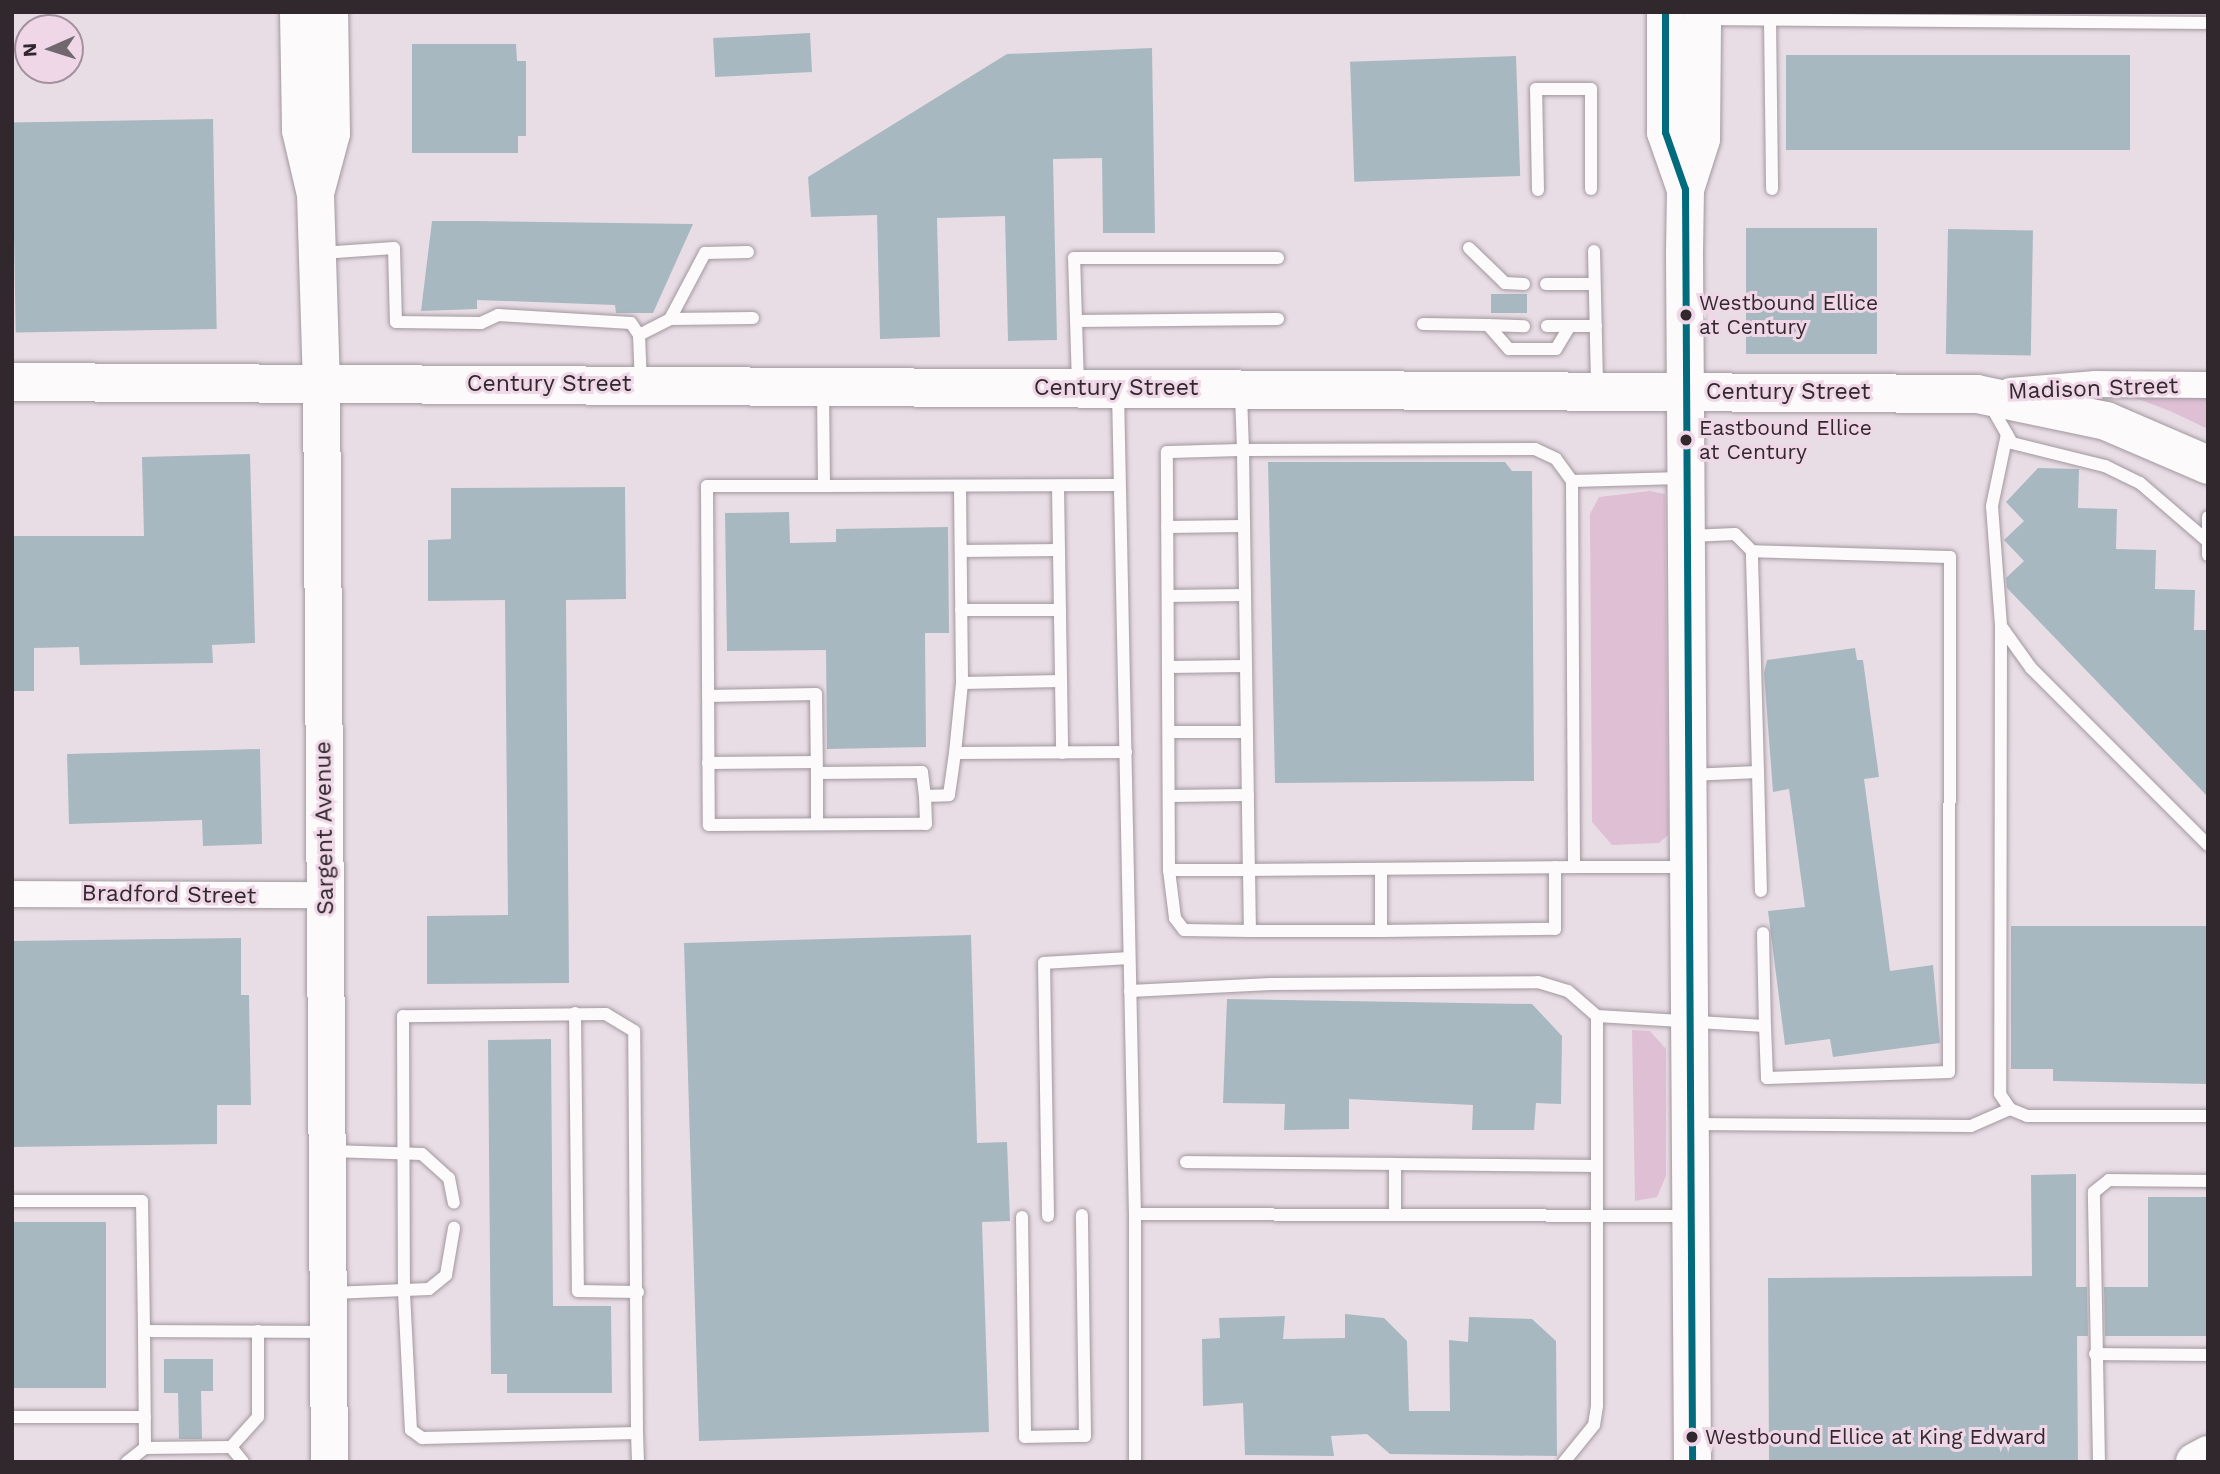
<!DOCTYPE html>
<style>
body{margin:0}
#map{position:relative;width:2220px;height:1474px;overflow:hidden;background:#e9dde5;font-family:"Work Sans",sans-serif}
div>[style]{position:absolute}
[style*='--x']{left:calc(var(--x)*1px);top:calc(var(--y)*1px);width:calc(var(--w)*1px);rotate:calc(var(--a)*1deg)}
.green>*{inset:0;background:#dfbfd4}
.building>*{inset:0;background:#a8b8c0;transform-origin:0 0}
.roads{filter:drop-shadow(0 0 2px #a1989e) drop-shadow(0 0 2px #a1989e)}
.service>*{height:12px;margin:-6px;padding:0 6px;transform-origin:6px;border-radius:6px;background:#fcfafb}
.minor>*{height:26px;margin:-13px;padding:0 13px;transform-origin:13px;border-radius:13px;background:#fcfafb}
.secondary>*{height:37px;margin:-18.5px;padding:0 18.5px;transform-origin:18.5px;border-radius:18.5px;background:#fcfafb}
.primary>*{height:38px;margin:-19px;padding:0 19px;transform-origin:19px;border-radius:19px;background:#fcfafb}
.bus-1>*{height:7px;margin:-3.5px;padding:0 3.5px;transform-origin:3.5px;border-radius:3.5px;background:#026c7e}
.dots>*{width:19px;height:19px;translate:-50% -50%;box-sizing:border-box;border:4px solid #efd7e7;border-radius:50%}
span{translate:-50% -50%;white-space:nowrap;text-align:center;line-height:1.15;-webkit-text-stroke:6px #efd7e7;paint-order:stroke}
.bus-label{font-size:21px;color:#31282e}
.left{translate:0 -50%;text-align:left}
.street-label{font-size:23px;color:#31282e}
.frame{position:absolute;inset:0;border:14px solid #31282e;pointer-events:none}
.north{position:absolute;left:14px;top:14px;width:70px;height:70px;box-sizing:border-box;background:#efd7e7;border:2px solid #a3919d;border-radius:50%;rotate:267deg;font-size:19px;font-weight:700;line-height:28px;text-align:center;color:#31282e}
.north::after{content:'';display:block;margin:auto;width:24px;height:32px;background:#71676e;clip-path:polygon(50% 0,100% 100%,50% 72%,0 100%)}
</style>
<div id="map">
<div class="green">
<div style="clip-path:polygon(2120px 392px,2208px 392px,2208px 429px,2170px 411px)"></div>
<div style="clip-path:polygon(1650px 491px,1665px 494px,1668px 835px,1659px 843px,1612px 845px,1592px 822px,1590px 514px,1599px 497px)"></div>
<div style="clip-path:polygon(1632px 1030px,1650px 1031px,1666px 1049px,1666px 1176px,1657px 1197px,1635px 1201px)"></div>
</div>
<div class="building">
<div style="left:810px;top:33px;width:39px;height:97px;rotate:87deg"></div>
<div style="clip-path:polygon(412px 44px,516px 44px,517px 61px,526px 61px,526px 136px,518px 136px,518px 153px,412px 153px)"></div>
<div style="clip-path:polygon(1152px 48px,1155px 233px,1103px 233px,1102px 158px,1053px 159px,1057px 340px,1008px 341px,1005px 216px,937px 218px,940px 337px,880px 339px,877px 215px,811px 217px,808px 177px,1007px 54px)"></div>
<div style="left:1786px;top:55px;width:344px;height:95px"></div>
<div style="left:1516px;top:56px;width:120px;height:166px;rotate:88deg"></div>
<div style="left:213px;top:119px;width:210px;height:201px;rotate:89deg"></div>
<div style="clip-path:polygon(432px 221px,476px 221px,693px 224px,653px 313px,616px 313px,615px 305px,477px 300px,477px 309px,421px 311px)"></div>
<div style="left:1746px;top:228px;width:131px;height:126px"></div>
<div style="left:1948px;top:229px;width:85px;height:125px;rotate:1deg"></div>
<div style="left:1491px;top:294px;width:36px;height:19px"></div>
<div style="clip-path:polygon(250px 454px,255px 643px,212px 645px,213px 663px,80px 665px,79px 647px,34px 648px,34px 691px,12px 691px,12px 536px,144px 536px,142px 457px)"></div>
<div style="clip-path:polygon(1268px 462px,1505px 462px,1512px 471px,1532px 471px,1534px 781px,1275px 783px)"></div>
<div style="clip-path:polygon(2038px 468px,2079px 469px,2078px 508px,2117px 509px,2116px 549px,2156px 550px,2155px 589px,2195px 590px,2194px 630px,2208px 630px,2208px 797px,2007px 588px,2006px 578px,2024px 561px,2004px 540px,2024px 521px,2006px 502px)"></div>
<div style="clip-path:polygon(625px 487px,626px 599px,566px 600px,569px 983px,427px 984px,427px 916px,508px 915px,505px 600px,428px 601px,428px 540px,451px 539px,451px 488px)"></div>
<div style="clip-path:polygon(789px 512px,790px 543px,836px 542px,836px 529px,948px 527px,949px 633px,925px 633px,926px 747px,827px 749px,826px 650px,727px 651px,725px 513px)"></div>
<div style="clip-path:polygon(1855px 648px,1857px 660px,1863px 660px,1879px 777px,1864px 779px,1890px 971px,1933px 965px,1940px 1043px,1833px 1057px,1830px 1039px,1785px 1045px,1768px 911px,1805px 907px,1789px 789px,1773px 792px,1764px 673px,1767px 660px)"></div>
<div style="clip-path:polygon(260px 749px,262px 844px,203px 846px,202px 820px,69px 824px,67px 754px)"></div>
<div style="clip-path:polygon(2011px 926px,2208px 926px,2208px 1084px,2053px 1081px,2053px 1069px,2011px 1069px)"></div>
<div style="clip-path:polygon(971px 935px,977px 1143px,1007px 1142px,1010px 1221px,982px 1222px,989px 1432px,699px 1441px,684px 943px)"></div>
<div style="clip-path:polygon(241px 938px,241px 995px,249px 995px,251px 1105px,217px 1105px,217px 1144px,12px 1147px,12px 941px)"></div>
<div style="clip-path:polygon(1227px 999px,1532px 1004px,1562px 1036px,1561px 1104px,1536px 1103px,1534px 1130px,1472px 1130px,1473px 1105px,1349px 1099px,1349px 1129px,1284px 1130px,1285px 1104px,1223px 1103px)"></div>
<div style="clip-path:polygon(551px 1039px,553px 1306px,611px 1306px,612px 1393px,507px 1393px,507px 1374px,491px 1374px,488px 1040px)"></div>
<div style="clip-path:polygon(2076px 1174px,2076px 1287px,2087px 1287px,2088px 1336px,2077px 1336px,2078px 1462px,1769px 1462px,1768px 1278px,2032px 1276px,2031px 1175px)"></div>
<div style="clip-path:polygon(2148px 1197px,2208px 1197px,2208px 1336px,2105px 1336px,2104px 1287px,2148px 1287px)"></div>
<div style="left:12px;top:1222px;width:94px;height:166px"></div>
<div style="clip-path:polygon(1345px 1314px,1384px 1318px,1407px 1341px,1409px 1411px,1450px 1411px,1449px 1340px,1468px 1342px,1469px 1317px,1532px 1319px,1556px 1341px,1557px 1456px,1390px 1454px,1367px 1434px,1331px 1436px,1334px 1456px,1245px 1455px,1243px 1403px,1203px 1406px,1202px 1339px,1220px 1338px,1219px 1318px,1285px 1316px,1283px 1339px,1345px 1338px)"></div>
<div style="clip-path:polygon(164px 1359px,213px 1359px,213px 1391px,201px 1391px,202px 1439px,179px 1439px,178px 1393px,164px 1393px)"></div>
</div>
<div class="roads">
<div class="service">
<div style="--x:1705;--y:19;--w:500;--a:0.46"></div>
<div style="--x:1770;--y:19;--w:170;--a:89.3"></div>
<div style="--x:1538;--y:190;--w:101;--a:-91.1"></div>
<div style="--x:1536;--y:89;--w:55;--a:0"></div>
<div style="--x:1591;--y:89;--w:100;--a:90"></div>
<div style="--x:1469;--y:248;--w:50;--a:44.2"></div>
<div style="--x:1505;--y:283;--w:19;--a:3"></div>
<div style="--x:1594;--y:251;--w:136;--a:88.7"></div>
<div style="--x:321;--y:253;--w:73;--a:-3.9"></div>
<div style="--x:394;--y:248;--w:74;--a:88.5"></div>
<div style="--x:396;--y:322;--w:85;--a:0.7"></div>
<div style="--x:481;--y:323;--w:19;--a:-25"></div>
<div style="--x:498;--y:315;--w:133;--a:3.4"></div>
<div style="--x:631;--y:323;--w:14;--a:56"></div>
<div style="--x:639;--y:335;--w:49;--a:87.7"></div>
<div style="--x:1546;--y:284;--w:48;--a:0"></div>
<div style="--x:670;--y:319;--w:75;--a:-62.1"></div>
<div style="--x:705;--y:253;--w:43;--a:-1.3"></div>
<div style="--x:1076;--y:321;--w:202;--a:-0.6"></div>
<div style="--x:1423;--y:324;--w:65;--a:0.9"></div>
<div style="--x:1488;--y:325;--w:32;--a:49"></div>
<div style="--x:1509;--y:349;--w:47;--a:0"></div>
<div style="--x:1556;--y:349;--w:26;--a:-59"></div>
<div style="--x:1488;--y:325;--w:36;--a:2"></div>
<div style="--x:1547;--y:326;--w:49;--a:0"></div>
<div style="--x:639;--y:335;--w:35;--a:-27"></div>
<div style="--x:670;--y:319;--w:83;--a:-0.7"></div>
<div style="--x:1078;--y:384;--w:126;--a:-91.8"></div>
<div style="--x:1074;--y:258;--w:204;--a:0"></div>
<div style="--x:823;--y:390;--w:96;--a:89.4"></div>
<div style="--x:824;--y:486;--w:295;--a:-0.2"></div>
<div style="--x:1118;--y:392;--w:822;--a:88.82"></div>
<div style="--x:1241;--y:395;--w:55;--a:87.9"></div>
<div style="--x:1243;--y:450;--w:292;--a:-0.2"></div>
<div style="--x:1535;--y:449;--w:23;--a:25"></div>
<div style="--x:1556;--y:459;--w:27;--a:54"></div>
<div style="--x:1992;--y:408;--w:40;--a:60.3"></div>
<div style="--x:2012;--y:443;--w:96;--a:13.9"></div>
<div style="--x:2105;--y:466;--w:39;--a:26"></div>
<div style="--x:2140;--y:483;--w:86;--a:40.7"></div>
<div style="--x:2007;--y:434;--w:74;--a:101.8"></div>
<div style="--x:1992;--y:506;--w:120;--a:85.7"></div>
<div style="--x:2001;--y:626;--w:52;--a:54.5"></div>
<div style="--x:2031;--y:668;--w:250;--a:45"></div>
<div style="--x:1682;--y:478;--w:110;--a:178.4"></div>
<div style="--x:1572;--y:481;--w:386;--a:89.7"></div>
<div style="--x:1574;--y:867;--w:111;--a:0"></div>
<div style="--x:824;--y:486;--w:117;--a:180"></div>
<div style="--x:707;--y:486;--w:339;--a:89.7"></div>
<div style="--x:709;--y:825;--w:217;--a:-0.3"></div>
<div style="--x:926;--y:824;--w:28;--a:-92"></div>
<div style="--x:925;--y:796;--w:24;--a:-2"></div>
<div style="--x:949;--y:795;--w:42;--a:-81.9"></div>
<div style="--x:1058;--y:487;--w:266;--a:89.1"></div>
<div style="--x:960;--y:488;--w:195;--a:89.4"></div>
<div style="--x:962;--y:683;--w:70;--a:95.7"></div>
<div style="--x:955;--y:753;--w:171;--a:-0.3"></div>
<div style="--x:2208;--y:517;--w:38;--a:90"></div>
<div style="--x:1167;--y:527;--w:76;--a:-0.8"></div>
<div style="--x:961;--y:551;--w:98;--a:-0.6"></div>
<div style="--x:1168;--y:596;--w:77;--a:-0.7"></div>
<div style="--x:961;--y:610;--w:99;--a:0"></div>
<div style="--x:2001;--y:626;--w:468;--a:90.1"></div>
<div style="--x:2000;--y:1094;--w:18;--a:56"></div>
<div style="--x:2010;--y:1109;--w:18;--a:22"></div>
<div style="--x:2027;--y:1116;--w:181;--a:0"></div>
<div style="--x:1168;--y:667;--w:78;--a:-0.7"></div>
<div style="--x:962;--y:683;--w:98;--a:-1.2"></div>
<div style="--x:708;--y:696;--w:108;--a:-1.1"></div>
<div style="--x:816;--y:694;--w:79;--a:89.3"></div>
<div style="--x:1169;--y:732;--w:78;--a:0"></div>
<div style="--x:708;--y:763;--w:108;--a:-0.5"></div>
<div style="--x:1758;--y:772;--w:119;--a:88.6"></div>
<div style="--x:1689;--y:775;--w:69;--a:-2.5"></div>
<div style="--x:1758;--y:772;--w:221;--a:-91.6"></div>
<div style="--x:1752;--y:551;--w:24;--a:-135"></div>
<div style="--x:1735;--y:534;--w:45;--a:177.5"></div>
<div style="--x:1169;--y:796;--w:79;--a:-0.7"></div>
<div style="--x:817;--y:824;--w:51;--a:-90"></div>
<div style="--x:817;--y:773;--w:105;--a:-0.5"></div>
<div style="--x:922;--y:772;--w:24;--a:83"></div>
<div style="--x:1169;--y:870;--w:80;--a:0"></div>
<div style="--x:1249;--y:870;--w:61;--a:89.1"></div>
<div style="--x:1250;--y:931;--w:131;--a:0"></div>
<div style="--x:1381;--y:931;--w:174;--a:-0.7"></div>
<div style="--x:1555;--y:929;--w:62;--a:-90"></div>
<div style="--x:1250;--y:931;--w:66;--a:-179.1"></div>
<div style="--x:1184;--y:930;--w:15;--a:-127"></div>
<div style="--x:1175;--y:918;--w:48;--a:-97.1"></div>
<div style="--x:1169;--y:870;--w:418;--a:-90.3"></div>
<div style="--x:1167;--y:452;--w:76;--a:-1.5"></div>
<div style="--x:1243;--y:450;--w:420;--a:89.2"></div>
<div style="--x:1249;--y:870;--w:325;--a:-0.5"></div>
<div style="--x:1381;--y:931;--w:62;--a:-90"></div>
<div style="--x:1763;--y:933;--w:93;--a:88.8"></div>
<div style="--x:1130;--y:991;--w:141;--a:-2.8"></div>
<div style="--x:1271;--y:984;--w:267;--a:-0.4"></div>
<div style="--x:1538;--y:982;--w:31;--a:17"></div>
<div style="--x:1568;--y:991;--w:38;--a:41"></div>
<div style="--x:575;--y:1013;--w:278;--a:89.4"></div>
<div style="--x:578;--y:1291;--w:60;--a:1"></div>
<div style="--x:1692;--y:1124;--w:279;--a:0.4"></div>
<div style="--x:1971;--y:1126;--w:43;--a:-23.6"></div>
<div style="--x:331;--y:1151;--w:91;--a:1.9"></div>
<div style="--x:422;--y:1154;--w:36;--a:42"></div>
<div style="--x:449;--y:1178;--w:25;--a:79"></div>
<div style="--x:1186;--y:1162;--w:209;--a:0.5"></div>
<div style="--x:12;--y:1201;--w:130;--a:0"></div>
<div style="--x:142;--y:1201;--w:130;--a:89.1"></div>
<div style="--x:1395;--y:1215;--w:51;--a:-90"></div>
<div style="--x:1395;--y:1164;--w:202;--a:0.6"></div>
<div style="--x:1048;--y:1216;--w:253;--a:-90.9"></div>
<div style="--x:1044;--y:963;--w:84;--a:-3.4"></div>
<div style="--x:1022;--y:1217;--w:220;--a:89.2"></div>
<div style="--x:1025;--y:1437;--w:60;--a:-1"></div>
<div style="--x:1085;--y:1436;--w:221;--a:-90.8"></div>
<div style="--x:332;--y:1293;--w:97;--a:-2.4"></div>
<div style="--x:429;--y:1289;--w:22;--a:-39"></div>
<div style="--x:446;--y:1275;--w:48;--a:-80.3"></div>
<div style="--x:2095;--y:1354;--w:113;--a:0.5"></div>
<div style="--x:12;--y:1417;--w:133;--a:0"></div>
<div style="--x:637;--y:1433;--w:402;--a:-90.4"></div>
<div style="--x:634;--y:1031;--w:33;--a:-149"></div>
<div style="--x:606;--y:1014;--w:203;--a:179.4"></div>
<div style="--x:403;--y:1016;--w:277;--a:89.8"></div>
<div style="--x:404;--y:1293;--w:137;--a:87.1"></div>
<div style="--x:411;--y:1430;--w:14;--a:36"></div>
<div style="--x:422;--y:1438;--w:215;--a:-1.3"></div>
<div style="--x:637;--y:1433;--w:29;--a:88"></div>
<div style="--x:231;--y:1447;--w:40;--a:-48"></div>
<div style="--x:258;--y:1417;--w:86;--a:-90"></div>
<div style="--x:145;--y:1448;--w:117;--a:-90.5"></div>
<div style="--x:144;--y:1331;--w:180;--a:0.3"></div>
<div style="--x:127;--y:1462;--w:23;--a:-38"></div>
<div style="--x:145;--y:1448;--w:86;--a:-0.7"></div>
<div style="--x:231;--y:1447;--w:19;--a:51"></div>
<div style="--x:1135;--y:1462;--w:248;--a:-90"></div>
<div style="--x:1135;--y:1214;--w:553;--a:0.21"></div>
<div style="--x:1564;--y:1462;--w:48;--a:-51"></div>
<div style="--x:1594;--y:1425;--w:20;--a:-81"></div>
<div style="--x:1597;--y:1405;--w:389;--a:-90"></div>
<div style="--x:1597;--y:1016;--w:168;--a:3.4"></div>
<div style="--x:1765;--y:1026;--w:52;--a:87.8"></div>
<div style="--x:1767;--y:1078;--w:182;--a:-1.9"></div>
<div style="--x:1949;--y:1072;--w:515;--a:-89.89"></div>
<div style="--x:1950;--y:557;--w:198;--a:-178.3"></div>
<div style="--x:2099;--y:1462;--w:270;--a:-91.1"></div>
<div style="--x:2094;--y:1192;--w:19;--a:-39"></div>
<div style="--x:2109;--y:1180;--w:99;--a:0.6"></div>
</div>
<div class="minor">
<div style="--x:2010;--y:391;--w:86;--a:-4.7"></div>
<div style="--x:2096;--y:384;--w:112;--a:0.5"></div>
<div style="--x:12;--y:894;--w:313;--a:0.2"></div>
</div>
<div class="secondary">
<div style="--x:298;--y:12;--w:118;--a:89"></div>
<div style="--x:300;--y:130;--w:66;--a:76.8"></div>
<div style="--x:315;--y:194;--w:188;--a:88.2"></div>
<div style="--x:321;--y:382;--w:1080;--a:89.58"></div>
<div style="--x:1665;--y:12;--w:120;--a:90"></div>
<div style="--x:1665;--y:132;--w:60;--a:70.7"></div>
<div style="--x:316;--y:189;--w:58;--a:-75"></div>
<div style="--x:331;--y:133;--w:121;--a:-90.9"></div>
<div style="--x:1692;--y:1462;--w:1209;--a:-90.38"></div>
<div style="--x:1684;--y:253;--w:64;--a:-89.1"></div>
<div style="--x:1685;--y:189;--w:52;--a:-72.3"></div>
<div style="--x:1701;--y:139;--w:127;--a:-89.5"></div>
</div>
<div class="primary">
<div style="--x:12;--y:382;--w:1965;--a:0.35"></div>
<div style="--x:1977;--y:394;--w:132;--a:11.8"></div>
<div style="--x:2106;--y:421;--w:111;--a:23.3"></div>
<div style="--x:2195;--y:1462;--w:15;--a:-28"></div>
</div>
</div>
<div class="bus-1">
<div style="--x:1665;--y:12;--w:120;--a:90"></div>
<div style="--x:1665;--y:132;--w:60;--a:70.7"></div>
<div style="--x:1685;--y:189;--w:1273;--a:89.68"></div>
</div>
<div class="dots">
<div style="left:1686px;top:315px;background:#31282e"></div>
<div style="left:1686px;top:440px;background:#31282e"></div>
<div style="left:1692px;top:1437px;background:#31282e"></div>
</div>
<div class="bus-label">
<span class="left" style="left:1699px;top:315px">Westbound Ellice<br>at Century</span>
<span class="left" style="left:1699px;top:440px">Eastbound Ellice<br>at Century</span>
<span class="left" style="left:1705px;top:1437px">Westbound Ellice at King Edward</span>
</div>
<div class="street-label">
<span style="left:549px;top:384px">Century Street</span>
<span style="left:1116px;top:388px">Century Street</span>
<span style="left:2093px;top:389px;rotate:-2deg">Madison Street</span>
<span style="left:1788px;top:392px">Century Street</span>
<span style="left:325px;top:828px;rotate:-91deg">Sargent Avenue</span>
<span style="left:169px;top:895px;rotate:1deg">Bradford Street</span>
</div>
<div class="frame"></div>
<div class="north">N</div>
</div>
